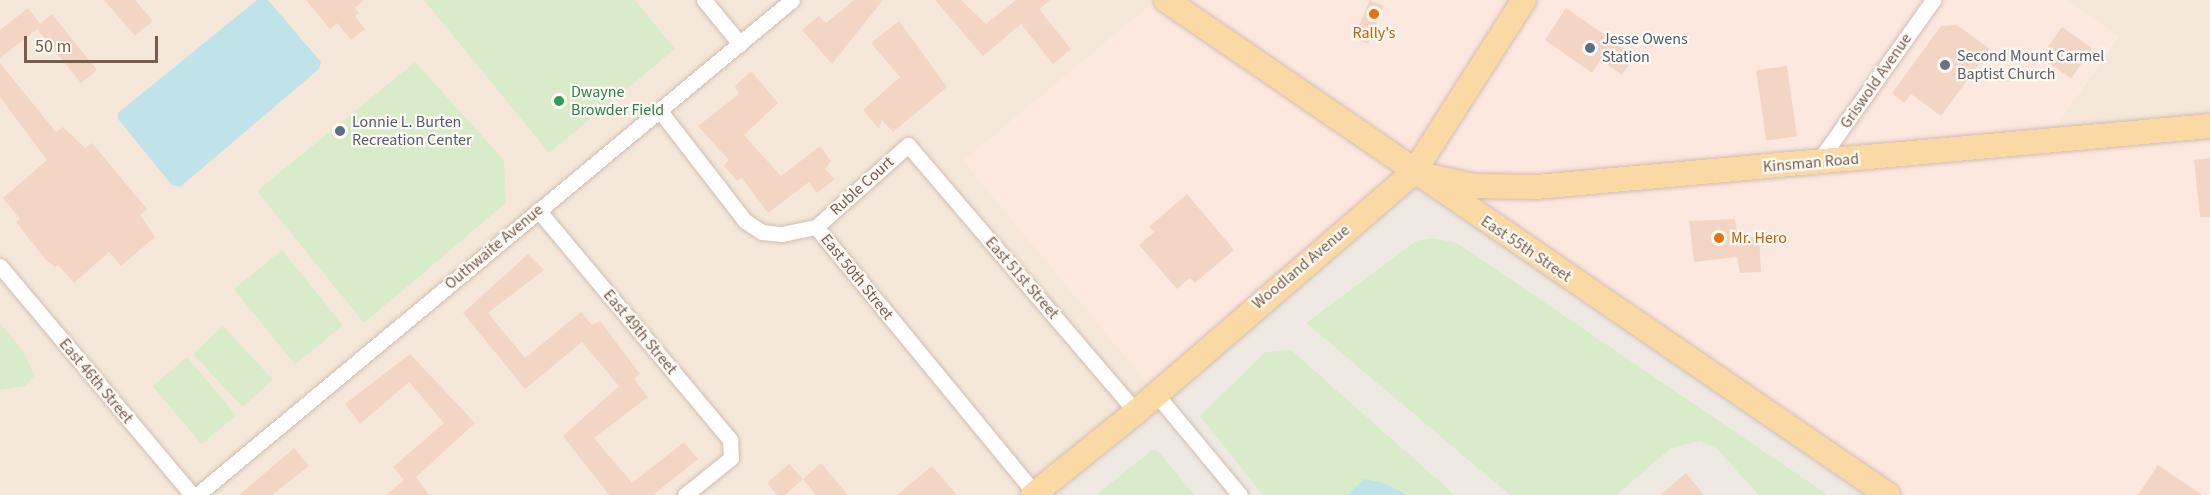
<!DOCTYPE html>
<style>
body{margin:0}
#map{position:relative;width:2210px;height:495px;overflow:hidden;background:#fdf6ec;font-family:"Source Sans 3",sans-serif}
div>[style]{position:absolute}
[style*='--x']{left:calc(var(--x)*1px);top:calc(var(--y)*1px);width:calc(var(--w)*1px);rotate:calc(var(--a)*1deg)}
.residential>*{inset:0;background:#f5e8da}
.commercial>*{inset:0;background:#fde8e0}
.industrial>*{inset:0;background:#efe9e4}
.green>*{inset:0;background:#d8ecc9;transform-origin:0 0}
.water>*{inset:0;background:#bfe3e8}
.building>*{inset:0;background:#f3d5c3;transform-origin:0 0}
.roads{filter:drop-shadow(0 0 2px #d1beb0) drop-shadow(0 0 2px #d1beb0)}
.street>*{height:15px;margin:-7.5px;padding:0 7.5px;transform-origin:7.5px;border-radius:7.5px;background:#fff}
.primary>*{height:24px;margin:-12px;padding:0 12px;transform-origin:12px;border-radius:12px;background:#fbd9a5}
.dots>*{width:16px;height:16px;translate:-50% -50%;box-sizing:border-box;border:3px solid #fffaf3;border-radius:50%}
span{translate:-50% -50%;white-space:nowrap;text-align:center;line-height:1.15;-webkit-text-stroke:4.5px #fffaf3;paint-order:stroke}
.food-label{font-size:16px;color:#c56008}
.left{translate:0 -50%;text-align:left}
.service-label{font-size:16px;color:#4e5e75}
.worship-label{font-size:16px;color:#5b616d}
.street-label{font-size:16px;color:#7a5c4d}
.leisure-label{font-size:16px;color:#27864d}
.scale{position:absolute;left:24px;top:36px;width:134px;height:27px;box-sizing:border-box;border:3px solid #7a5c4d;border-top:0;padding-left:8px;font-size:18px;line-height:21px;white-space:nowrap;color:#7a5c4d;-webkit-text-stroke:4px #fffaf3;paint-order:stroke}
</style>
<div id="map">
<div class="residential">
<div style="clip-path:polygon(0 0,1156px 0,1156px 394px,1033px 495px,0 495px)"></div>
<div style="clip-path:polygon(2066px 0,2210px 0,2210px 126px,2046px 140px,2118px 36px)"></div>
</div>
<div class="commercial">
<div style="clip-path:polygon(1156px 0,2066px 0,2118px 35px,2046px 140px,2210px 126px,2210px 495px,1888px 495px,1156px 394px,963px 161px)"></div>
</div>
<div class="industrial">
<div style="clip-path:polygon(1414px 172px,1888px 495px,1033px 495px)"></div>
</div>
<div class="green">
<div style="clip-path:polygon(424px 0,635px 0,675px 49px,549px 153px)"></div>
<div style="clip-path:polygon(415px 62px,504px 160px,506px 203px,364px 323px,257px 191px)"></div>
<div style="clip-path:polygon(1432px 238px,1457px 243px,1828px 495px,1759px 495px,1716px 448px,1700px 441px,1671px 448px,1616px 495px,1510px 495px,1306px 323px,1416px 241px)"></div>
<div style="left:282px;top:250px;width:97px;height:62px;rotate:51deg"></div>
<div style="clip-path:polygon(0 323px,23px 351px,35px 375px,25px 386px,0 390px)"></div>
<div style="left:223px;top:326px;width:73px;height:41px;rotate:47deg"></div>
<div style="clip-path:polygon(1291px 350px,1455px 495px,1263px 495px,1200px 416px,1265px 352px)"></div>
<div style="left:187px;top:357px;width:76px;height:45px;rotate:50deg"></div>
<div style="clip-path:polygon(1152px 450px,1158px 451px,1194px 495px,1096px 495px)"></div>
</div>
<div class="water">
<div style="clip-path:polygon(257px 0,268px 0,321px 62px,319px 69px,180px 187px,172px 185px,118px 119px,118px 113px)"></div>
<div style="clip-path:polygon(1364px 479px,1384px 483px,1407px 495px,1347px 495px)"></div>
</div>
<div class="building">
<div style="clip-path:polygon(104px 0,135px 0,153px 21px,135px 36px)"></div>
<div style="clip-path:polygon(306px 0,364px 0,355px 8px,359px 13px,355px 16px,365px 29px,351px 40px,337px 23px,330px 29px)"></div>
<div style="clip-path:polygon(854px 0,883px 0,832px 64px,802px 30px,819px 16px,826px 23px)"></div>
<div style="clip-path:polygon(935px 0,961px 0,986px 24px,1016px 0,1050px 0,1039px 9px,1071px 49px,1053px 64px,1021px 24px,983px 56px)"></div>
<div style="left:1370px;top:0;width:15px;height:41px;rotate:23deg"></div>
<div style="clip-path:polygon(28px 8px,40px 24px,52px 14px,97px 70px,81px 83px,37px 29px,0 58px,0 30px)"></div>
<div style="clip-path:polygon(1566px 8px,1635px 56px,1622px 75px,1601px 60px,1592px 73px,1545px 40px)"></div>
<div style="clip-path:polygon(899px 21px,947px 87px,893px 132px,882px 120px,879px 129px,863px 110px,900px 77px,871px 43px)"></div>
<div style="clip-path:polygon(1957px 25px,1990px 49px,1941px 116px,1911px 94px,1904px 103px,1892px 93px,1941px 26px)"></div>
<div style="left:2062px;top:27px;width:37px;height:37px;rotate:35deg"></div>
<div style="clip-path:polygon(0 63px,56px 132px,63px 127px,85px 148px,92px 143px,147px 209px,140px 215px,155px 237px,121px 266px,109px 252px,74px 283px,58px 265px,55px 267px,46px 260px,16px 222px,20px 219px,3px 198px,47px 160px,0 97px)"></div>
<div style="left:1787px;top:66px;width:71px;height:31px;rotate:82deg"></div>
<div style="clip-path:polygon(751px 71px,778px 103px,744px 135px,781px 176px,820px 146px,831px 161px,825px 169px,835px 179px,817px 193px,809px 182px,768px 213px,742px 178px,737px 181px,724px 166px,729px 160px,698px 126px,739px 94px,735px 86px)"></div>
<div style="clip-path:polygon(2210px 158px,2210px 217px,2200px 217px,2194px 160px)"></div>
<div style="clip-path:polygon(1187px 194px,1234px 250px,1195px 283px,1190px 278px,1177px 289px,1139px 245px,1154px 232px,1149px 227px)"></div>
<div style="clip-path:polygon(1735px 219px,1738px 239px,1759px 236px,1761px 272px,1740px 273px,1737px 257px,1694px 262px,1689px 221px)"></div>
<div style="clip-path:polygon(528px 254px,544px 270px,488px 313px,525px 358px,581px 312px,592px 325px,600px 321px,640px 374px,634px 379px,648px 397px,594px 438px,632px 483px,684px 442px,698px 459px,653px 495px,609px 495px,563px 436px,619px 386px,582px 342px,525px 389px,463px 313px)"></div>
<div style="clip-path:polygon(410px 354px,475px 423px,416px 477px,429px 495px,386px 495px,404px 480px,393px 467px,444px 423px,409px 382px,360px 424px,345px 404px)"></div>
<div style="clip-path:polygon(294px 448px,309px 466px,272px 495px,239px 495px)"></div>
<div style="clip-path:polygon(821px 463px,848px 495px,816px 495px,803px 479px)"></div>
<div style="clip-path:polygon(789px 464px,803px 479px,785px 495px,777px 495px,767px 483px)"></div>
<div style="clip-path:polygon(2158px 465px,2202px 495px,2138px 495px)"></div>
<div style="clip-path:polygon(932px 466px,957px 495px,897px 495px)"></div>
<div style="clip-path:polygon(1686px 473px,1704px 495px,1660px 495px)"></div>
</div>
<div class="roads">
<div class="street">
<div style="--x:704;--y:0;--w:57;--a:50.7"></div>
<div style="--x:660;--y:111;--w:139;--a:52.3"></div>
<div style="--x:745;--y:221;--w:20;--a:33"></div>
<div style="--x:762;--y:232;--w:20;--a:6"></div>
<div style="--x:782;--y:234;--w:35;--a:-12"></div>
<div style="--x:816;--y:227;--w:123;--a:-41.7"></div>
<div style="--x:908;--y:145;--w:351;--a:49.5"></div>
<div style="--x:1818;--y:162;--w:199;--a:-54.6"></div>
<div style="--x:538;--y:210;--w:300;--a:50.1"></div>
<div style="--x:730;--y:440;--w:18;--a:87"></div>
<div style="--x:731;--y:458;--w:59;--a:141.2"></div>
<div style="--x:816;--y:227;--w:345;--a:50.6"></div>
<div style="--x:0;--y:266;--w:299;--a:50"></div>
<div style="--x:1156;--y:394;--w:131;--a:50.3"></div>
<div style="--x:197;--y:495;--w:774;--a:-39.76"></div>
</div>
<div class="primary">
<div style="--x:1166;--y:0;--w:875;--a:34.43"></div>
<div style="--x:1428;--y:176;--w:47;--a:12.3"></div>
<div style="--x:1474;--y:186;--w:62;--a:0.9"></div>
<div style="--x:1536;--y:187;--w:677;--a:-5.17"></div>
<div style="--x:1033;--y:495;--w:132;--a:-38.9"></div>
<div style="--x:1136;--y:412;--w:367;--a:-40.8"></div>
<div style="--x:1414;--y:172;--w:204;--a:-57.4"></div>
</div>
</div>
<div class="dots">
<div style="left:1374px;top:14px;background:#e8710a"></div>
<div style="left:1590px;top:48px;background:#5c6f8a"></div>
<div style="left:1945px;top:65px;background:#6b7280"></div>
<div style="left:559px;top:101px;background:#2e9e5b"></div>
<div style="left:340px;top:131px;background:#5c6f8a"></div>
<div style="left:1719px;top:238px;background:#e8710a"></div>
</div>
<div class="food-label">
<span style="left:1374px;top:33px">Rally's</span>
<span class="left" style="left:1731px;top:238px">Mr. Hero</span>
</div>
<div class="service-label">
<span class="left" style="left:1602px;top:48px">Jesse Owens<br>Station</span>
<span class="left" style="left:352px;top:131px">Lonnie L. Burten<br>Recreation Center</span>
</div>
<div class="worship-label">
<span class="left" style="left:1957px;top:65px">Second Mount Carmel<br>Baptist Church</span>
</div>
<div class="street-label">
<span style="left:1876px;top:81px;rotate:-55deg">Griswold Avenue</span>
<span style="left:1811px;top:163px;rotate:-5deg">Kinsman Road</span>
<span style="left:862px;top:186px;rotate:-42deg">Ruble Court</span>
<span style="left:494px;top:247px;rotate:-40deg">Outhwaite Avenue</span>
<span style="left:1526px;top:249px;rotate:34deg">East 55th Street</span>
<span style="left:1301px;top:267px;rotate:-40deg">Woodland Avenue</span>
<span style="left:857px;top:277px;rotate:51deg">East 50th Street</span>
<span style="left:1022px;top:278px;rotate:49deg">East 51st Street</span>
<span style="left:640px;top:332px;rotate:50deg">East 49th Street</span>
<span style="left:96px;top:381px;rotate:50deg">East 46th Street</span>
</div>
<div class="leisure-label">
<span class="left" style="left:571px;top:101px">Dwayne<br>Browder Field</span>
</div>
<div class="scale">50 m</div>
</div>
